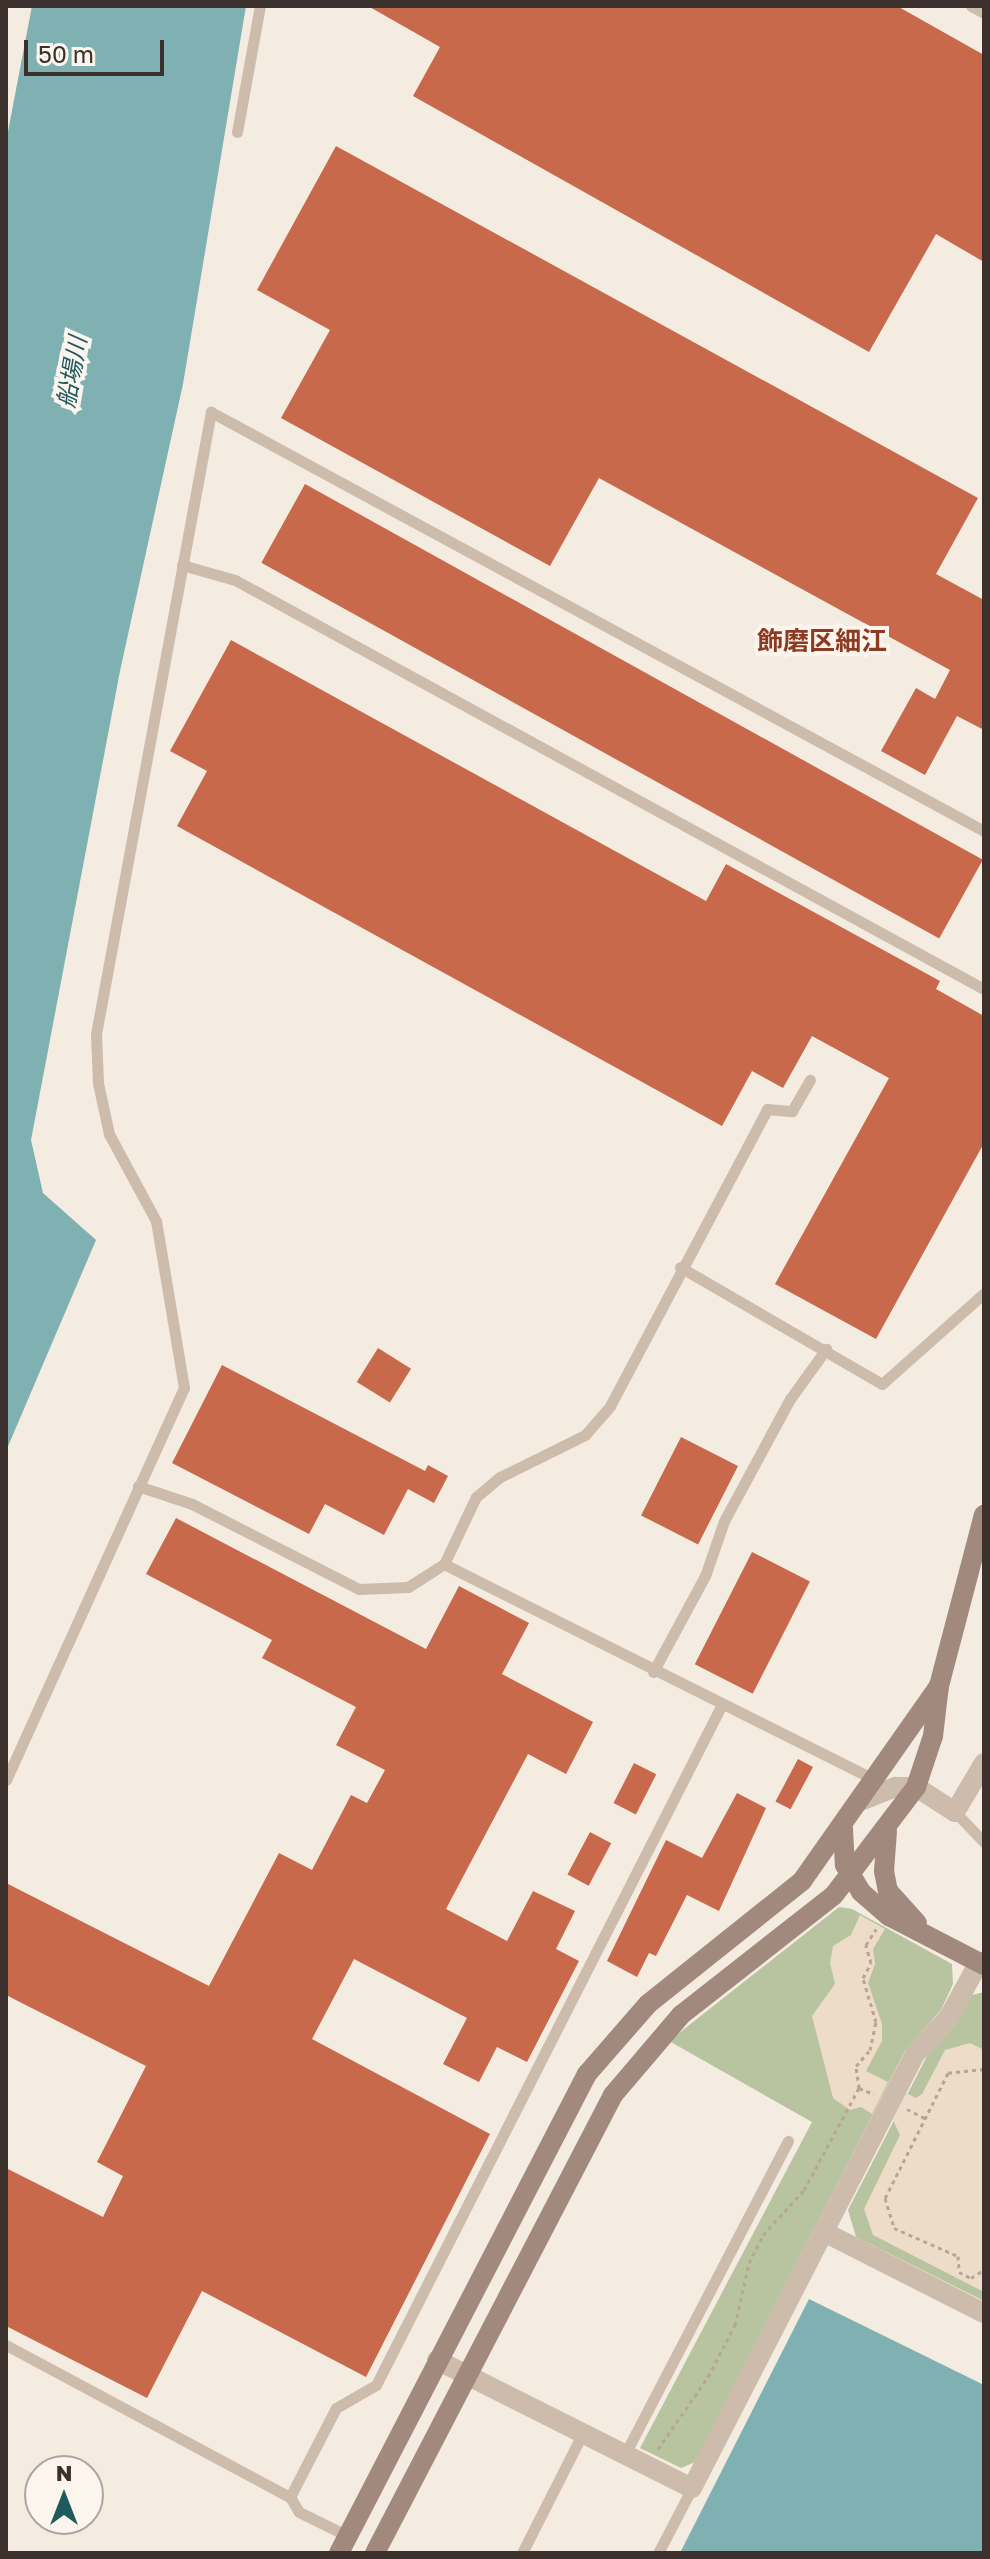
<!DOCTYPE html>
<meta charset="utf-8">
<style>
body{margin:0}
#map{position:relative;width:990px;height:2559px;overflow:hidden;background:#f4ebe1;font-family:"Golos Text","Noto Sans JP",sans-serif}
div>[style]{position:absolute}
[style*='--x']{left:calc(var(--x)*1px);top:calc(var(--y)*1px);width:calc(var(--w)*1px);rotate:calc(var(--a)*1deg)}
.green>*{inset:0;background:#b8c4a0}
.plaza>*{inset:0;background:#ecdcc8}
.water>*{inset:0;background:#7fb0b2}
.building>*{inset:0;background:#c8694b;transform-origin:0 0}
.path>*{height:3px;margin-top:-1.5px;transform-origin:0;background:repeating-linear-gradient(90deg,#b9a596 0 4px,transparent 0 8px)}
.lane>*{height:11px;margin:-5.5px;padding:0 5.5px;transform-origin:5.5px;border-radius:5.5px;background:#cdbbac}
.street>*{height:20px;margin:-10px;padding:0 10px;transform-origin:10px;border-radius:10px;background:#cdbbac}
.secondary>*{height:20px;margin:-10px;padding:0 10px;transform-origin:10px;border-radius:10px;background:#a18a7d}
span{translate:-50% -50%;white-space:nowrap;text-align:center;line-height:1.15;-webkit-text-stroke:8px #fbf5ee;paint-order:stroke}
.water-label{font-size:24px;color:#1f5a5e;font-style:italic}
.quarter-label{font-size:26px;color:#8c3b22;font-weight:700}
.frame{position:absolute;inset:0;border:8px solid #3b302b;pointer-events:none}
.north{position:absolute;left:24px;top:2455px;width:80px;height:80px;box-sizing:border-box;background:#fbf5ee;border:2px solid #aea6a0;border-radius:50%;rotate:0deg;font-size:22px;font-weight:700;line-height:32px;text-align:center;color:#3b302b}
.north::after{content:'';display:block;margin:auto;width:28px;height:36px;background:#1f5a5e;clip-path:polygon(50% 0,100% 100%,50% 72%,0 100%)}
.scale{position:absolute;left:24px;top:40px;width:140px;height:36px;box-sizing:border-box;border:4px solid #3b302b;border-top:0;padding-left:10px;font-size:24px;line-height:28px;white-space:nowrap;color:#3b302b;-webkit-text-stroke:6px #fbf5ee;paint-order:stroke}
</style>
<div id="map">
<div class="green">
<div style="clip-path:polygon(839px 1907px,852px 1909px,952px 1964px,953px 1984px,941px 2010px,905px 2051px,695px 2462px,681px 2468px,640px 2448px,812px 2122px,669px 2041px)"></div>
<div style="clip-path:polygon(984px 1992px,984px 2301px,856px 2237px,848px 2210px,928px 2054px,956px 2024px,972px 1995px)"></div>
</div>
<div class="plaza">
<div style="clip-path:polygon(860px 1915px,885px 1929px,873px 1949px,875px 1964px,868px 1983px,882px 2024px,882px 2041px,866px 2071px,888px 2082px,872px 2114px,861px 2107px,850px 2110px,833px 2098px,812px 2016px,835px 1984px,830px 1963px,833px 1946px,851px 1935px)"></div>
<div style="clip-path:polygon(970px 2043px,984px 2050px,984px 2292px,873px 2235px,864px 2209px,900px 2135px,893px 2120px,906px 2093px,916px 2098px,922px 2094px,945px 2050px)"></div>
</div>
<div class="water">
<div style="clip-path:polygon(32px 6px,246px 6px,183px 384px,120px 671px,31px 1140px,43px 1193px,96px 1240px,6px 1451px,6px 142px)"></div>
<div style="clip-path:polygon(809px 2299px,984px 2385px,984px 2553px,680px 2553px)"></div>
</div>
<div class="building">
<div style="clip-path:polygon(368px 6px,897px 6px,984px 55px,984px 262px,936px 234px,869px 352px,413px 96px,440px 47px)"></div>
<div style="clip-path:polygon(336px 146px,978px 498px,936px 574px,984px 600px,984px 730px,957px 716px,925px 775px,881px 751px,916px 688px,935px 699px,950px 670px,599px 478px,550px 566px,281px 418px,330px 330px,257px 290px)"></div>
<div style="left:305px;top:484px;width:775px;height:90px;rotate:29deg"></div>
<div style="clip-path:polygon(231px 640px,706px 901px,726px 864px,940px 981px,936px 989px,984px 1016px,984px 1143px,876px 1339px,775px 1284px,889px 1078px,812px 1036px,783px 1088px,752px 1071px,722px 1126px,177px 826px,207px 771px,170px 751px)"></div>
<div style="left:378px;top:1348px;width:39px;height:40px;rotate:32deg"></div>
<div style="clip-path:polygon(222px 1365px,425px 1471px,428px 1465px,448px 1476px,434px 1503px,408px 1489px,384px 1535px,325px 1504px,309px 1534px,172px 1463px)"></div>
<div style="left:681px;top:1437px;width:64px;height:88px;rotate:27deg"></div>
<div style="clip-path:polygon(176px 1518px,426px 1649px,459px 1586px,529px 1623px,502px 1674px,593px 1722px,566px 1774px,528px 1754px,446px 1909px,507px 1941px,533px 1891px,575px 1911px,556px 1949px,579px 1961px,527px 2062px,497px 2047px,479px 2082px,443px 2064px,467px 2018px,354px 1959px,312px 2039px,490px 2134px,366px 2377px,202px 2291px,147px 2398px,6px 2326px,6px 2168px,103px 2217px,123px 2176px,97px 2162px,146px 2066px,6px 1995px,6px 1883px,209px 1986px,279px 1853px,312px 1870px,351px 1795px,367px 1803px,385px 1770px,336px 1745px,356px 1707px,262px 1658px,272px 1640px,146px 1574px)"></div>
<div style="left:752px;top:1552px;width:65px;height:126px;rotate:27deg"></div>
<div style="left:798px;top:1759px;width:17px;height:48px;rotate:28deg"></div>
<div style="left:634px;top:1763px;width:25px;height:45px;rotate:27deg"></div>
<div style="clip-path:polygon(737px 1793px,766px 1808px,719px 1911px,687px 1895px,656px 1956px,649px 1953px,637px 1977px,607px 1961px,666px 1840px,702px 1858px)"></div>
<div style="left:590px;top:1832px;width:24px;height:48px;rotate:28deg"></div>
</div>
<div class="path">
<div style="--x:984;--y:2069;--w:36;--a:174"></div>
<div style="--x:948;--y:2073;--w:140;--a:116.7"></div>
<div style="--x:885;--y:2198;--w:31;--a:73"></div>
<div style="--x:894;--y:2228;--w:70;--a:23.6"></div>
<div style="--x:958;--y:2256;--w:16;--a:86"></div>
<div style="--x:959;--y:2272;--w:13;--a:27"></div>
<div style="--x:971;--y:2278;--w:15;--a:-32"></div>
<div style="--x:859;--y:2088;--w:16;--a:22"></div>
<div style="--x:907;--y:2109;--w:20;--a:27"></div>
<div style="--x:658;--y:2449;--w:88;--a:-55.2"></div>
<div style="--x:708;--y:2377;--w:59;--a:-62.6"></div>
<div style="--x:735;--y:2325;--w:64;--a:-77.3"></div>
<div style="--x:749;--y:2263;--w:31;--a:-63"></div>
<div style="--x:763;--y:2235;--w:61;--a:-47.7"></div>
<div style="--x:804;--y:2190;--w:116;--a:-61.7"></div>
<div style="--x:859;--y:2088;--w:22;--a:-98"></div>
<div style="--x:856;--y:2066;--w:21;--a:-49"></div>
<div style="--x:870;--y:2050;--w:29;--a:-78"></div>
<div style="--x:876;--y:2022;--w:46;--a:-106.5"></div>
<div style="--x:863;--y:1978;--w:17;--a:-62"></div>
<div style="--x:871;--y:1963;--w:19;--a:-106"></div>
<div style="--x:866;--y:1945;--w:19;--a:-58"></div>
</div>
<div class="lane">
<div style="--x:971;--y:6;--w:15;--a:28"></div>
<div style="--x:237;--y:132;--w:128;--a:-79.7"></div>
<div style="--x:182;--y:565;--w:55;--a:15.8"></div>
<div style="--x:235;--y:580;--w:853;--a:28.64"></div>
<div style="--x:680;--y:1267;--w:233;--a:30.1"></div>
<div style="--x:882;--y:1384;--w:137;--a:-41.7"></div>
<div style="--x:138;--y:1486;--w:57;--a:18.4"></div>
<div style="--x:192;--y:1504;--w:187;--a:27"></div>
<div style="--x:359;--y:1589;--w:49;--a:-2.3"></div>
<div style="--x:408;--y:1587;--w:43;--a:-32.6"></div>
<div style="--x:444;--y:1564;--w:74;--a:-64.5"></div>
<div style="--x:476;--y:1497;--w:31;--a:-40"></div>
<div style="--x:500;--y:1477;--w:95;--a:-26.3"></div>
<div style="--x:585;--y:1435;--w:38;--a:-49"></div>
<div style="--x:610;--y:1406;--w:336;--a:-62.1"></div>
<div style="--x:767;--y:1109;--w:25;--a:5"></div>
<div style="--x:792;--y:1111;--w:36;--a:-60"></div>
<div style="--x:444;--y:1564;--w:483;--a:26.6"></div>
<div style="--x:653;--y:1672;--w:109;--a:-61.6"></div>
<div style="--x:705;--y:1576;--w:58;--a:-70.9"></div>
<div style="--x:724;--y:1521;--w:139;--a:-61.6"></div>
<div style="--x:790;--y:1399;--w:62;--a:-54.2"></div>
<div style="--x:6;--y:1780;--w:431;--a:-65.6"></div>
<div style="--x:184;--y:1388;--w:169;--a:-99.5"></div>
<div style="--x:156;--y:1221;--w:99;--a:-118.4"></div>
<div style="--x:109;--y:1134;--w:52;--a:-102.2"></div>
<div style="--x:98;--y:1083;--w:49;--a:-92.3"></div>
<div style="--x:96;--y:1034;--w:633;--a:-79.53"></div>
<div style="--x:211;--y:412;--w:879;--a:28.46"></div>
<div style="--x:955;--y:1812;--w:42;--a:46"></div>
<div style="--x:6;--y:2345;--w:322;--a:28.2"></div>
<div style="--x:290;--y:2497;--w:17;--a:59"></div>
<div style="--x:299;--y:2512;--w:55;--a:26.1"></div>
<div style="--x:625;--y:2454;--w:353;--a:-62.5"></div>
<div style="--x:290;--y:2497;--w:100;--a:-62.7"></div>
<div style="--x:336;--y:2408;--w:46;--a:-29.9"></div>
<div style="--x:376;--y:2385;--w:762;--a:-63.06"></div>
<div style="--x:522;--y:2553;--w:135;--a:-63.1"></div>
<div style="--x:658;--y:2553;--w:73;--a:-62.4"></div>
</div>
<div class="street">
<div style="--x:863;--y:1800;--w:35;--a:-22"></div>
<div style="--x:896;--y:1787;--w:20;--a:0"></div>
<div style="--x:916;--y:1787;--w:46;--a:32.7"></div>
<div style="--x:955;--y:1812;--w:57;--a:-59.4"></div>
<div style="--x:826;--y:2233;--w:177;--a:26.9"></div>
<div style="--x:437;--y:2360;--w:285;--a:26.7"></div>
<div style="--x:692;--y:2488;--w:488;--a:-62.8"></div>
<div style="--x:915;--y:2054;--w:50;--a:-47.4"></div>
<div style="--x:949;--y:2017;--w:63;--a:-61.4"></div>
</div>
<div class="secondary">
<div style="--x:843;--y:1829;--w:36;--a:87"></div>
<div style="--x:845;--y:1865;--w:31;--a:59"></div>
<div style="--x:861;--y:1892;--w:37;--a:41"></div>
<div style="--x:889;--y:1916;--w:107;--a:27.3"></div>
<div style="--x:887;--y:1831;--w:40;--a:94.3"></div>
<div style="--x:884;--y:1871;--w:20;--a:79"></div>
<div style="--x:888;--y:1891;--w:43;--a:47.8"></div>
<div style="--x:339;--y:2553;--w:539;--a:-62.63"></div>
<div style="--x:587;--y:2074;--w:93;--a:-48.9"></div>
<div style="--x:648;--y:2004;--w:197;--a:-38.6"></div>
<div style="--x:802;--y:1881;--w:238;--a:-54.9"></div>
<div style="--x:375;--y:2553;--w:516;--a:-62.54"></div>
<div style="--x:613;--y:2095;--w:105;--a:-49.6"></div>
<div style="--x:681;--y:2015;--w:194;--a:-38.1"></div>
<div style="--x:834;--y:1895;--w:136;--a:-52.8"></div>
<div style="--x:916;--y:1787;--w:54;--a:-71.6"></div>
<div style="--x:933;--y:1736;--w:50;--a:-83.2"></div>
<div style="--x:939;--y:1686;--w:177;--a:-75.3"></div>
</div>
<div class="water-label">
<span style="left:71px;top:372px;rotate:-80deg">船場川</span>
</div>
<div class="quarter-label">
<span style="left:822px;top:641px">飾磨区細江</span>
</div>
<div class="frame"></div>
<div class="north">N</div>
<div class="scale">50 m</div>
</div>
